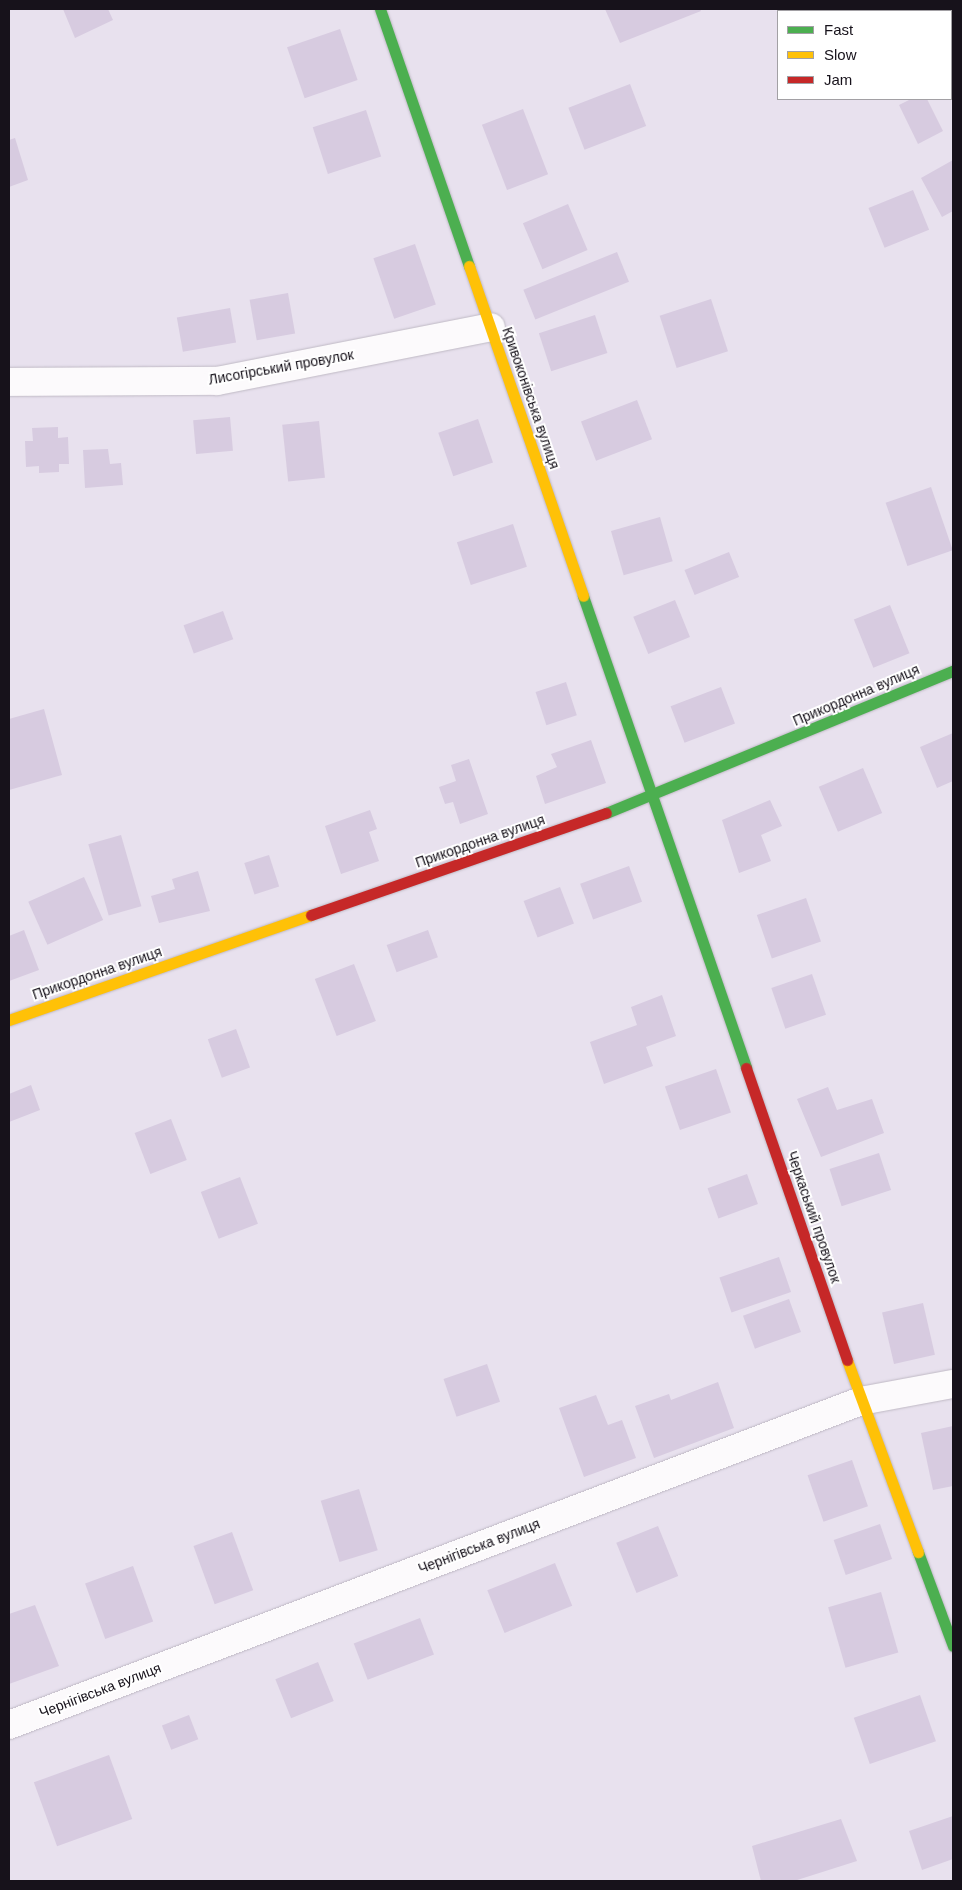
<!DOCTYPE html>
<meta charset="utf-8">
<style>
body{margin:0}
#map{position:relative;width:962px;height:1890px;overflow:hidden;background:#e8e1ee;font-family:Arial,sans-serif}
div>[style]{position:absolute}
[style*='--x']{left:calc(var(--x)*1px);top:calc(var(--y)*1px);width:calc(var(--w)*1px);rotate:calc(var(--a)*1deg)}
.building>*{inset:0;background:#d7cbe0;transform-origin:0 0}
.roads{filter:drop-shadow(0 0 1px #bfb9c4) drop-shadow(0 0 1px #bfb9c4)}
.street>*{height:28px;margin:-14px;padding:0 14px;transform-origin:14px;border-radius:14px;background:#fcfafc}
.fast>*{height:11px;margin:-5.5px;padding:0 5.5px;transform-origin:5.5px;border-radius:5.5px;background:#4caf50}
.slow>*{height:11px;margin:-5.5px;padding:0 5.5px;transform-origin:5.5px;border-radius:5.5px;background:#ffc107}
.jam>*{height:11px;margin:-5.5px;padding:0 5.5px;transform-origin:5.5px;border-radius:5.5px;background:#c62828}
span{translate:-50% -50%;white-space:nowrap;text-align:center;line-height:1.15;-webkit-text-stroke:4px #fff;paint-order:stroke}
.street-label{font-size:14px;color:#17121b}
.frame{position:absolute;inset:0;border:10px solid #17121b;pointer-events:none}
.legend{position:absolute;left:777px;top:10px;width:175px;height:90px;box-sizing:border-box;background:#fff;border:1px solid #a2a0a4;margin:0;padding:6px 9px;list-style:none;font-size:15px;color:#17121b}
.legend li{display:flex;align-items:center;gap:10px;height:25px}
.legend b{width:25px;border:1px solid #a2a0a4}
</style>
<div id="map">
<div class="building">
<div style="clip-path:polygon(63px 9px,108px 9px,113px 20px,75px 38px)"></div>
<div style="clip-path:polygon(605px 9px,700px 9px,701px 11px,620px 43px)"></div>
<div style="left:829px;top:9px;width:39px;height:4px"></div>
<div style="left:340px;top:29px;width:54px;height:56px;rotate:71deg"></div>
<div style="left:630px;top:84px;width:45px;height:66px;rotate:69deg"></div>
<div style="clip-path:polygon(911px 99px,927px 99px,943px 131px,918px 144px,899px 105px)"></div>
<div style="left:523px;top:109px;width:70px;height:44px;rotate:69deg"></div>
<div style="left:366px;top:110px;width:49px;height:56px;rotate:72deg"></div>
<div style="clip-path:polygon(15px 138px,28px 180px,9px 187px,9px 140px)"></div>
<div style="clip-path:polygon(953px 160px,953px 211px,942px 217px,921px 178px)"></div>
<div style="left:913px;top:190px;width:43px;height:48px;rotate:68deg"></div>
<div style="left:568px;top:204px;width:50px;height:49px;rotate:67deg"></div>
<div style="left:415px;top:244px;width:64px;height:44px;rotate:71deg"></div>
<div style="left:617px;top:252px;width:32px;height:101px;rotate:68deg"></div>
<div style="left:288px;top:293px;width:41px;height:39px;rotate:80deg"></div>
<div style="left:711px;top:299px;width:55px;height:54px;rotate:72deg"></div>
<div style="left:230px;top:308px;width:35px;height:54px;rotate:80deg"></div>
<div style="left:595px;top:315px;width:40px;height:59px;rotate:72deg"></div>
<div style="left:637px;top:400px;width:42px;height:60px;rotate:69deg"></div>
<div style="left:230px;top:417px;width:34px;height:37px;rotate:85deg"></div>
<div style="left:478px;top:419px;width:46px;height:42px;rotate:71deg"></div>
<div style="left:319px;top:421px;width:57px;height:37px;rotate:84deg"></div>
<div style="clip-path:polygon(58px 427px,58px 438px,68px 437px,69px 464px,59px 464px,59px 472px,39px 473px,39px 466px,26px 467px,25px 441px,33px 441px,32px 428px)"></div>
<div style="clip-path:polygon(108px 449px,110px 464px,121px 463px,123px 485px,85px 488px,83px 450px)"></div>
<div style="left:931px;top:487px;width:67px;height:48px;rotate:71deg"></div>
<div style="left:660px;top:517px;width:46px;height:51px;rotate:74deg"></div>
<div style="left:513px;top:524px;width:45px;height:59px;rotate:72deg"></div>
<div style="left:729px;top:552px;width:27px;height:48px;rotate:68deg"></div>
<div style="left:675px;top:600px;width:40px;height:45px;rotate:68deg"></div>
<div style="left:890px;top:605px;width:52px;height:39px;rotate:68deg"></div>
<div style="left:223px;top:611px;width:30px;height:42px;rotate:70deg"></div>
<div style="left:566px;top:682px;width:35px;height:32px;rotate:72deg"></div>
<div style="left:721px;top:687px;width:39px;height:54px;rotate:69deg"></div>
<div style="clip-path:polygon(44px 709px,62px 775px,9px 790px,9px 719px)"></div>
<div style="clip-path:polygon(953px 733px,953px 781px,937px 788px,920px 747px)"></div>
<div style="clip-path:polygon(591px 740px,606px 783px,545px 804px,536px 776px,557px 767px,551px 754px)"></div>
<div style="clip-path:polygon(469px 759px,488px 814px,460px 824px,453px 802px,445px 804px,439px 787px,456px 781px,451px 765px)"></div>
<div style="left:863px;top:768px;width:49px;height:48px;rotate:67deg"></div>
<div style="clip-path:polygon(770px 800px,782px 826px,761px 835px,771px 861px,739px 873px,722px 820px)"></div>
<div style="clip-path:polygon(370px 810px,377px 829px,369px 832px,379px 861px,341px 874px,325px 826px)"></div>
<div style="left:121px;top:835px;width:74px;height:34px;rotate:74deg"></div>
<div style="left:269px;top:855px;width:33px;height:26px;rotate:72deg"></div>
<div style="left:629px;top:866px;width:38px;height:52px;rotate:70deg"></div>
<div style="clip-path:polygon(198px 871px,210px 911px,159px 923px,151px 896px,175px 889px,172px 879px)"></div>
<div style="left:84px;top:877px;width:47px;height:61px;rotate:66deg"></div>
<div style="left:560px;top:887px;width:39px;height:39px;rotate:69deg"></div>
<div style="left:806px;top:898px;width:46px;height:52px;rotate:71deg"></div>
<div style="clip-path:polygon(24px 930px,39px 970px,9px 981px,9px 936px)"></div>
<div style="left:428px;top:930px;width:29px;height:44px;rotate:70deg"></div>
<div style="left:354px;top:964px;width:61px;height:42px;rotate:69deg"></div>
<div style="left:812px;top:974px;width:43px;height:43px;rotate:71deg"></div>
<div style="clip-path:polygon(662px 995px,676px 1036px,646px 1047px,653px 1066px,604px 1084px,590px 1042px,637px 1025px,631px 1007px)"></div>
<div style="left:236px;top:1029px;width:41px;height:30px;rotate:70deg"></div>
<div style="left:716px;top:1069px;width:46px;height:54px;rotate:71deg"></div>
<div style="clip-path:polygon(31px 1085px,40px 1110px,9px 1122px,9px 1094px)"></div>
<div style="clip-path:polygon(828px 1087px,837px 1110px,872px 1099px,884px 1133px,821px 1157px,797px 1099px)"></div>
<div style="left:171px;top:1119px;width:44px;height:39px;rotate:69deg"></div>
<div style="left:879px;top:1153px;width:39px;height:52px;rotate:72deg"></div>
<div style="left:747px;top:1174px;width:32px;height:42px;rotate:70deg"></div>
<div style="left:240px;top:1177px;width:50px;height:42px;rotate:69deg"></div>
<div style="left:779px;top:1257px;width:37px;height:63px;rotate:71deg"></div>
<div style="left:789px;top:1299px;width:35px;height:49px;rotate:70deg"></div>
<div style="left:923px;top:1303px;width:53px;height:42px;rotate:77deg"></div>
<div style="left:487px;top:1364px;width:40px;height:46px;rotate:71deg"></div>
<div style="clip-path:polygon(718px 1382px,734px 1428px,654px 1458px,635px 1406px,669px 1394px,671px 1400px)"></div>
<div style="clip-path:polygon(596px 1395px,608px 1425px,622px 1420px,636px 1458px,584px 1477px,559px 1408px)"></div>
<div style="clip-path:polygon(953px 1426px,953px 1486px,933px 1490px,921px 1433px)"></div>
<div style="left:852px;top:1460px;width:49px;height:47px;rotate:71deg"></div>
<div style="left:359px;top:1489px;width:64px;height:40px;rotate:73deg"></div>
<div style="left:880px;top:1524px;width:37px;height:49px;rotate:71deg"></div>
<div style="left:658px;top:1526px;width:54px;height:45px;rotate:68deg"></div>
<div style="left:232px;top:1532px;width:62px;height:41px;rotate:70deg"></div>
<div style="left:555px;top:1563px;width:46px;height:73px;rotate:68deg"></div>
<div style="left:133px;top:1566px;width:59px;height:51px;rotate:70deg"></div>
<div style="left:881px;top:1592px;width:63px;height:55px;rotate:74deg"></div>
<div style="clip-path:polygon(35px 1605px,59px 1666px,9px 1684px,9px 1614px)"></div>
<div style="left:420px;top:1618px;width:39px;height:71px;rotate:69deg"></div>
<div style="left:318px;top:1662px;width:42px;height:46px;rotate:68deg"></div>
<div style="left:920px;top:1695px;width:49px;height:70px;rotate:71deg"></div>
<div style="left:189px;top:1715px;width:26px;height:29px;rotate:69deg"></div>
<div style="left:109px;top:1755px;width:68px;height:80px;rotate:70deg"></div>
<div style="clip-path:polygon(953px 1816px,953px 1859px,922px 1870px,909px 1831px)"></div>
<div style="clip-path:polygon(841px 1819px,857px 1861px,794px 1881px,761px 1881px,752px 1846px)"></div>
</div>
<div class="roads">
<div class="street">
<div style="--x:929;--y:9;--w:2;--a:63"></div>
<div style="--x:951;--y:53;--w:5;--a:68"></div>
<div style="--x:9;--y:382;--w:208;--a:-0.3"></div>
<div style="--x:217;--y:381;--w:279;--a:-11.1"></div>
<div style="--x:9;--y:1725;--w:912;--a:-20.82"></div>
<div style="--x:861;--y:1401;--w:94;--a:-10.5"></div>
</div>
<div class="fast">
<div style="--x:380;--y:9;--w:272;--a:70.9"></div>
<div style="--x:583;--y:596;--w:499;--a:70.9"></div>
<div style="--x:606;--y:813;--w:375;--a:-22.3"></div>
<div style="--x:918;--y:1552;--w:100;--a:69.6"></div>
</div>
<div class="slow">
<div style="--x:469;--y:266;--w:349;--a:70.9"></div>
<div style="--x:9;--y:1020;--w:320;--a:-19.2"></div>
<div style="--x:847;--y:1360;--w:205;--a:69.7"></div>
</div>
<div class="jam">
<div style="--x:311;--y:915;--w:312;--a:-19.1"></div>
<div style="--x:746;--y:1068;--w:309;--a:70.9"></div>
</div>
</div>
<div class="street-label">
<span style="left:281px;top:367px;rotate:-10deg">Лисогірський провулок</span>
<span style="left:531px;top:398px;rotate:71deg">Кривоконівська вулиця</span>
<span style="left:856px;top:695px;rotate:-23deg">Прикордонна вулиця</span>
<span style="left:480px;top:841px;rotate:-19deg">Прикордонна вулиця</span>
<span style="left:97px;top:973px;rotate:-19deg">Прикордонна вулиця</span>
<span style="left:814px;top:1217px;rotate:71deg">Черкаський провулок</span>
<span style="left:479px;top:1546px;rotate:-21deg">Чернігівська вулиця</span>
<span style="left:100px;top:1690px;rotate:-21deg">Чернігівська вулиця</span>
</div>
<div class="frame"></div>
<ul class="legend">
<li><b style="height:6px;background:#4caf50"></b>Fast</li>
<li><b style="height:6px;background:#ffc107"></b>Slow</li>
<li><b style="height:6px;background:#c62828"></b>Jam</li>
</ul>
</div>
